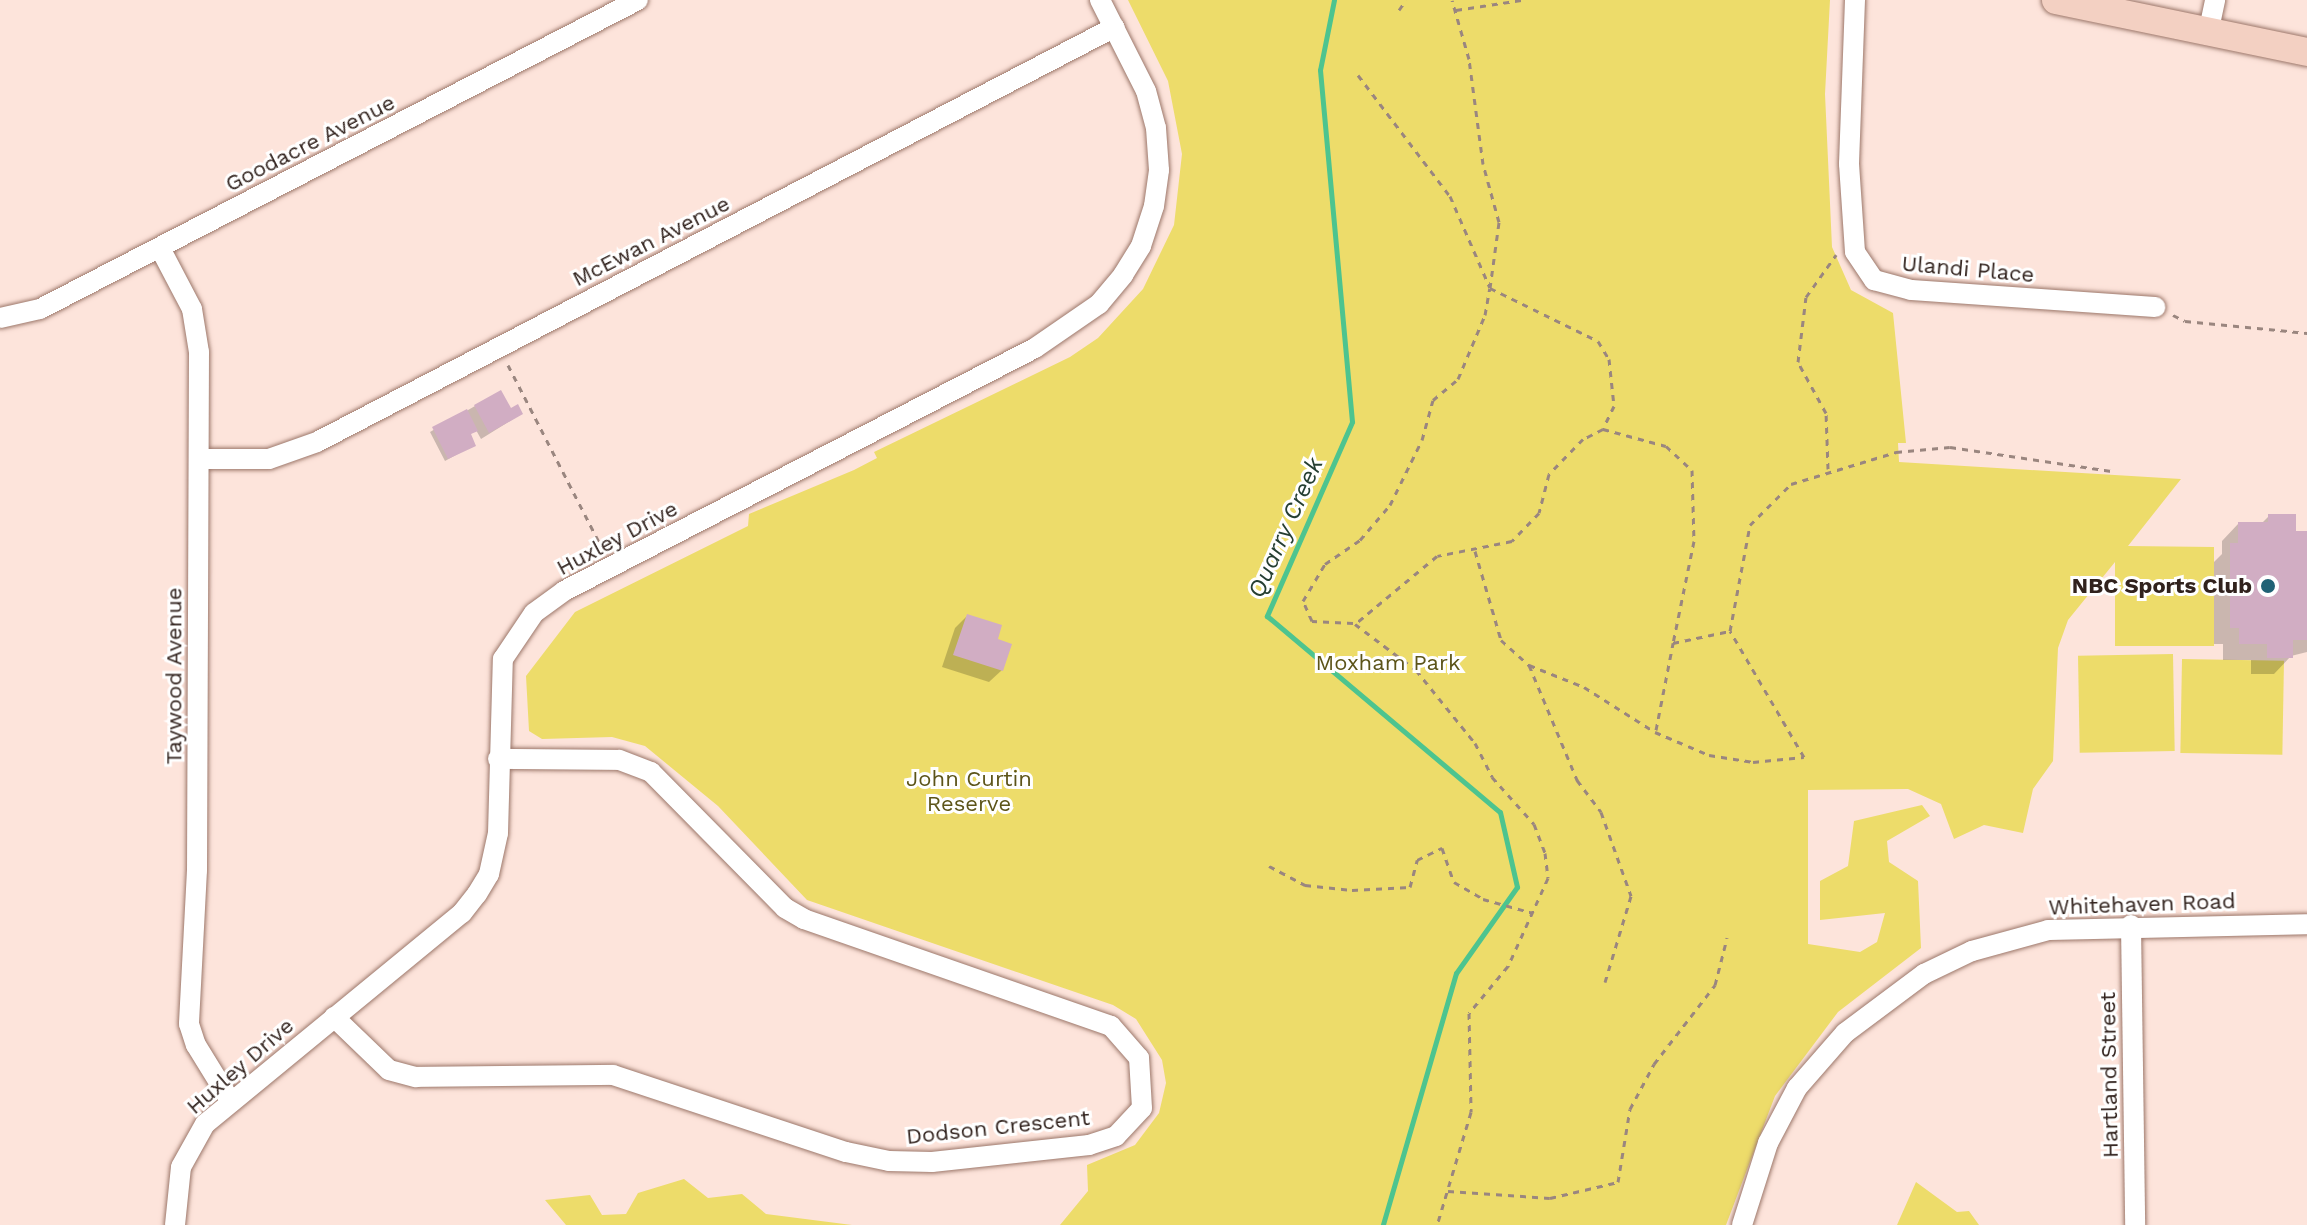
<!DOCTYPE html>
<style>
body{margin:0}
#map{position:relative;width:2307px;height:1225px;overflow:hidden;background:#fde4db;font-family:"Work Sans",sans-serif}
div>[style]{position:absolute}
[style*='--x']{left:calc(var(--x)*1px);top:calc(var(--y)*1px);width:calc(var(--w)*1px);rotate:calc(var(--a)*1deg)}
.green>*{inset:0;background:#eddc6a;transform-origin:0 0}
.shadow>*{inset:0;background:#0003}
.stream>*{height:5px;margin:-2.5px;padding:0 2.5px;transform-origin:2.5px;border-radius:2.5px;background:#4dc48f}
.building>*{inset:0;background:#d1adc3}
.path>*{height:3px;margin-top:-1.5px;transform-origin:0;background:repeating-linear-gradient(90deg,#9a867f 0 6px,transparent 0 12px)}
.roads{filter:drop-shadow(0 0 2px #9c776a) drop-shadow(0 0 2px #9c776a)}
.street>*{height:20px;margin:-10px;padding:0 10px;transform-origin:10px;border-radius:10px;background:#fff}
.secondary>*{height:28px;margin:-14px;padding:0 14px;transform-origin:14px;border-radius:14px;background:#f3d0c2}
.dots>*{width:22px;height:22px;translate:-50% -50%;box-sizing:border-box;border:4px solid #fff;border-radius:50%}
span{translate:-50% -50%;white-space:nowrap;text-align:center;line-height:1.15;-webkit-text-stroke:6px #fff;paint-order:stroke}
.street-label{font-size:22px;color:#31221d}
.poi-label{font-size:22px;color:#31221d;font-weight:700}
.right{translate:-100% -50%;text-align:right}
.park-label{font-size:22px;color:#5c5419}
.water-label{font-size:24px;color:#263f32;font-style:italic}
</style>
<div id="map">
<div class="green">
<div style="clip-path:polygon(1128px 0,1830px 0,1825px 94px,1832px 247px,1851px 290px,1893px 313px,1906px 443px,1898px 443px,1899px 462px,2181px 479px,2128px 546px,2214px 547px,2214px 646px,2115px 646px,2115px 562px,2068px 620px,2058px 648px,2053px 761px,2033px 789px,2023px 833px,1984px 825px,1954px 839px,1941px 804px,1908px 789px,1808px 790px,1808px 944px,1860px 952px,1877px 942px,1885px 913px,1820px 920px,1820px 881px,1848px 866px,1854px 821px,1922px 805px,1930px 816px,1887px 841px,1889px 862px,1918px 881px,1921px 948px,1838px 1012px,1775px 1096px,1726px 1225px,1060px 1225px,1088px 1191px,1087px 1165px,1135px 1145px,1159px 1113px,1166px 1083px,1162px 1060px,1136px 1019px,1113px 1005px,807px 900px,718px 806px,645px 746px,612px 737px,542px 739px,529px 731px,526px 676px,575px 612px,748px 526px,749px 514px,854px 470px,877px 458px,874px 452px,1070px 357px,1098px 338px,1143px 289px,1174px 225px,1182px 154px,1168px 81px)"></div>
<div style="left:2173px;top:654px;width:97px;height:95px;rotate:89deg"></div>
<div style="left:2182px;top:659px;width:102px;height:94px;rotate:1deg"></div>
<div style="clip-path:polygon(684px 1179px,708px 1198px,742px 1194px,766px 1214px,852px 1225px,566px 1225px,545px 1200px,590px 1195px,602px 1215px,626px 1214px,638px 1193px)"></div>
<div style="clip-path:polygon(1916px 1182px,1957px 1212px,1969px 1211px,1979px 1225px,1897px 1225px)"></div>
</div>
<div class="shadow">
<div style="clip-path:polygon(475px 406px,521px 414px,481px 439px,476px 430px,469px 435px,474px 445px,445px 461px,430px 432px)"></div>
<div style="clip-path:polygon(2269px 516px,2294px 533px,2307px 535px,2307px 652px,2291px 656px,2274px 674px,2251px 674px,2251px 660px,2223px 660px,2223px 644px,2214px 644px,2214px 562px,2222px 554px,2222px 541px,2238px 524px,2261px 524px)"></div>
<div style="clip-path:polygon(967px 616px,995px 640px,1002px 670px,989px 682px,942px 667px,955px 628px)"></div>
</div>
<div class="stream">
<div style="--x:1334;--y:0;--w:71;--a:101.3"></div>
<div style="--x:1320;--y:70;--w:353;--a:84.8"></div>
<div style="--x:1352;--y:422;--w:212;--a:113.7"></div>
<div style="--x:1267;--y:616;--w:304;--a:40.1"></div>
<div style="--x:1500;--y:812;--w:77;--a:77.2"></div>
<div style="--x:1517;--y:887;--w:105;--a:125.3"></div>
<div style="--x:1456;--y:973;--w:262;--a:106.2"></div>
</div>
<div class="building">
<div style="clip-path:polygon(501px 390px,511px 408px,518px 404px,523px 414px,489px 433px,474px 405px)"></div>
<div style="clip-path:polygon(467px 409px,478px 431px,471px 434px,476px 446px,448px 459px,432px 427px)"></div>
<div style="clip-path:polygon(2268px 514px,2296px 514px,2296px 531px,2307px 531px,2307px 640px,2293px 640px,2293px 658px,2267px 658px,2267px 644px,2239px 644px,2239px 628px,2230px 628px,2230px 543px,2238px 543px,2238px 522px,2268px 522px)"></div>
<div style="clip-path:polygon(967px 614px,1002px 625px,998px 639px,1012px 644px,1003px 671px,953px 655px)"></div>
</div>
<div class="path">
<div style="--x:1399;--y:10;--w:12;--a:-55"></div>
<div style="--x:1456;--y:10;--w:66;--a:-8.7"></div>
<div style="--x:1358;--y:75;--w:152;--a:52.8"></div>
<div style="--x:1450;--y:196;--w:100;--a:66.5"></div>
<div style="--x:1490;--y:288;--w:120;--a:26.1"></div>
<div style="--x:1598;--y:341;--w:21;--a:59"></div>
<div style="--x:1609;--y:359;--w:47;--a:83.9"></div>
<div style="--x:1614;--y:406;--w:25;--a:116"></div>
<div style="--x:1603;--y:429;--w:22;--a:153"></div>
<div style="--x:1583;--y:439;--w:49;--a:134.2"></div>
<div style="--x:1549;--y:474;--w:40;--a:104.4"></div>
<div style="--x:1539;--y:513;--w:39;--a:134"></div>
<div style="--x:1512;--y:541;--w:76;--a:168.7"></div>
<div style="--x:1437;--y:556;--w:107;--a:140.3"></div>
<div style="--x:1355;--y:624;--w:76;--a:37"></div>
<div style="--x:1416;--y:670;--w:94;--a:51.1"></div>
<div style="--x:1475;--y:743;--w:38;--a:63"></div>
<div style="--x:1492;--y:777;--w:63;--a:48.2"></div>
<div style="--x:1534;--y:824;--w:31;--a:69"></div>
<div style="--x:1545;--y:853;--w:25;--a:83"></div>
<div style="--x:1548;--y:878;--w:97;--a:114.4"></div>
<div style="--x:1508;--y:966;--w:61;--a:129.7"></div>
<div style="--x:1469;--y:1013;--w:99;--a:88.8"></div>
<div style="--x:1471;--y:1112;--w:118;--a:106.7"></div>
<div style="--x:2173;--y:315;--w:13;--a:27"></div>
<div style="--x:2185;--y:321;--w:123;--a:5.6"></div>
<div style="--x:508;--y:365;--w:208;--a:62.8"></div>
<div style="--x:1603;--y:429;--w:65;--a:15.1"></div>
<div style="--x:1666;--y:446;--w:35;--a:43"></div>
<div style="--x:1692;--y:470;--w:71;--a:88.4"></div>
<div style="--x:1694;--y:541;--w:104;--a:101.6"></div>
<div style="--x:1828;--y:469;--w:56;--a:-92"></div>
<div style="--x:1826;--y:413;--w:58;--a:-118.8"></div>
<div style="--x:1798;--y:362;--w:65;--a:-83"></div>
<div style="--x:1806;--y:297;--w:52;--a:-54.5"></div>
<div style="--x:1475;--y:551;--w:93;--a:73.7"></div>
<div style="--x:1501;--y:640;--w:38;--a:42"></div>
<div style="--x:1529;--y:665;--w:59;--a:21.8"></div>
<div style="--x:1584;--y:687;--w:84;--a:32.4"></div>
<div style="--x:1655;--y:732;--w:59;--a:23.1"></div>
<div style="--x:1709;--y:755;--w:45;--a:9"></div>
<div style="--x:1753;--y:762;--w:51;--a:-5.6"></div>
<div style="--x:1804;--y:757;--w:146;--a:-120.4"></div>
<div style="--x:1730;--y:631;--w:108;--a:-79.3"></div>
<div style="--x:1750;--y:525;--w:58;--a:-45"></div>
<div style="--x:1791;--y:484;--w:110;--a:-16.9"></div>
<div style="--x:1896;--y:452;--w:54;--a:-5.3"></div>
<div style="--x:1950;--y:447;--w:163;--a:8.5"></div>
<div style="--x:1353;--y:623;--w:41;--a:-177.2"></div>
<div style="--x:1312;--y:621;--w:22;--a:-114"></div>
<div style="--x:1303;--y:601;--w:43;--a:-59.3"></div>
<div style="--x:1325;--y:564;--w:42;--a:-34.4"></div>
<div style="--x:1360;--y:540;--w:46;--a:-49.4"></div>
<div style="--x:1390;--y:505;--w:72;--a:-63.8"></div>
<div style="--x:1422;--y:440;--w:41;--a:-74.6"></div>
<div style="--x:1433;--y:400;--w:33;--a:-40"></div>
<div style="--x:1458;--y:379;--w:69;--a:-67.1"></div>
<div style="--x:1485;--y:315;--w:27;--a:-80"></div>
<div style="--x:1490;--y:288;--w:67;--a:-82.2"></div>
<div style="--x:1499;--y:222;--w:60;--a:-105.4"></div>
<div style="--x:1483;--y:164;--w:106;--a:-97.6"></div>
<div style="--x:1469;--y:59;--w:61;--a:-106.1"></div>
<div style="--x:1529;--y:665;--w:125;--a:67.3"></div>
<div style="--x:1577;--y:780;--w:40;--a:53"></div>
<div style="--x:1601;--y:812;--w:89;--a:70.3"></div>
<div style="--x:1631;--y:896;--w:90;--a:106.8"></div>
<div style="--x:1656;--y:730;--w:89;--a:-78.9"></div>
<div style="--x:1673;--y:643;--w:58;--a:-11.9"></div>
<div style="--x:1269;--y:866;--w:41;--a:27.8"></div>
<div style="--x:1305;--y:885;--w:47;--a:6.1"></div>
<div style="--x:1352;--y:890;--w:58;--a:-3"></div>
<div style="--x:1410;--y:887;--w:28;--a:-75"></div>
<div style="--x:1417;--y:860;--w:28;--a:-26"></div>
<div style="--x:1442;--y:848;--w:36;--a:71"></div>
<div style="--x:1454;--y:882;--w:34;--a:30"></div>
<div style="--x:1483;--y:899;--w:52;--a:15.6"></div>
<div style="--x:1448;--y:1191;--w:102;--a:3.9"></div>
<div style="--x:1550;--y:1198;--w:70;--a:-13.2"></div>
<div style="--x:1618;--y:1182;--w:74;--a:-80.7"></div>
<div style="--x:1630;--y:1109;--w:51;--a:-61.9"></div>
<div style="--x:1654;--y:1064;--w:100;--a:-52.3"></div>
<div style="--x:1715;--y:985;--w:49;--a:-75.7"></div>
</div>
<div class="roads">
<div class="street">
<div style="--x:1855;--y:0;--w:164;--a:92.1"></div>
<div style="--x:1849;--y:164;--w:88;--a:86.1"></div>
<div style="--x:1855;--y:252;--w:34;--a:56"></div>
<div style="--x:1874;--y:280;--w:38;--a:15"></div>
<div style="--x:1911;--y:290;--w:245;--a:4"></div>
<div style="--x:2209;--y:29;--w:30;--a:-78"></div>
<div style="--x:160;--y:248;--w:69;--a:62.3"></div>
<div style="--x:192;--y:309;--w:44;--a:80.8"></div>
<div style="--x:199;--y:352;--w:518;--a:90.22"></div>
<div style="--x:197;--y:870;--w:154;--a:93"></div>
<div style="--x:189;--y:1024;--w:22;--a:72"></div>
<div style="--x:196;--y:1045;--w:67;--a:58.4"></div>
<div style="--x:0;--y:318;--w:41;--a:-12.7"></div>
<div style="--x:40;--y:309;--w:673;--a:-27.33"></div>
<div style="--x:200;--y:459;--w:69;--a:0"></div>
<div style="--x:269;--y:459;--w:51;--a:-19.5"></div>
<div style="--x:317;--y:442;--w:899;--a:-27.48"></div>
<div style="--x:2131;--y:925;--w:300;--a:89.2"></div>
<div style="--x:334;--y:1017;--w:76;--a:43.9"></div>
<div style="--x:389;--y:1070;--w:28;--a:15"></div>
<div style="--x:416;--y:1077;--w:197;--a:-0.6"></div>
<div style="--x:613;--y:1075;--w:245;--a:18.3"></div>
<div style="--x:846;--y:1152;--w:44;--a:11.8"></div>
<div style="--x:889;--y:1161;--w:43;--a:1.3"></div>
<div style="--x:932;--y:1162;--w:158;--a:-6.2"></div>
<div style="--x:1089;--y:1145;--w:28;--a:-18"></div>
<div style="--x:1116;--y:1136;--w:38;--a:-47"></div>
<div style="--x:1142;--y:1108;--w:50;--a:-93.4"></div>
<div style="--x:1139;--y:1058;--w:43;--a:-131.2"></div>
<div style="--x:1111;--y:1026;--w:325;--a:-160.8"></div>
<div style="--x:804;--y:919;--w:22;--a:-150"></div>
<div style="--x:785;--y:908;--w:191;--a:-134.6"></div>
<div style="--x:651;--y:772;--w:34;--a:-159"></div>
<div style="--x:619;--y:760;--w:121;--a:-179.5"></div>
<div style="--x:175;--y:1225;--w:58;--a:-84.1"></div>
<div style="--x:181;--y:1167;--w:49;--a:-60.8"></div>
<div style="--x:205;--y:1124;--w:333;--a:-39.4"></div>
<div style="--x:462;--y:913;--w:24;--a:-52"></div>
<div style="--x:477;--y:894;--w:23;--a:-59"></div>
<div style="--x:489;--y:874;--w:42;--a:-77.6"></div>
<div style="--x:498;--y:833;--w:174;--a:-88.4"></div>
<div style="--x:503;--y:659;--w:55;--a:-56"></div>
<div style="--x:534;--y:613;--w:37;--a:-36"></div>
<div style="--x:564;--y:591;--w:530;--a:-27.29"></div>
<div style="--x:1035;--y:348;--w:78;--a:-34.5"></div>
<div style="--x:1099;--y:304;--w:38;--a:-50"></div>
<div style="--x:1123;--y:275;--w:34;--a:-58"></div>
<div style="--x:1141;--y:246;--w:42;--a:-72"></div>
<div style="--x:1154;--y:206;--w:36;--a:-82"></div>
<div style="--x:1159;--y:170;--w:42;--a:-94.1"></div>
<div style="--x:1156;--y:128;--w:38;--a:-105"></div>
<div style="--x:1146;--y:91;--w:102;--a:-116.8"></div>
<div style="--x:1742;--y:1225;--w:86;--a:-72.4"></div>
<div style="--x:1768;--y:1143;--w:62;--a:-62.2"></div>
<div style="--x:1797;--y:1088;--w:73;--a:-48.9"></div>
<div style="--x:1845;--y:1033;--w:99;--a:-36.8"></div>
<div style="--x:1924;--y:974;--w:53;--a:-25.6"></div>
<div style="--x:1972;--y:951;--w:79;--a:-15.4"></div>
<div style="--x:2048;--y:930;--w:259;--a:-1.3"></div>
</div>
<div class="secondary">
<div style="--x:2056;--y:0;--w:256;--a:11.7"></div>
</div>
</div>
<div class="dots">
<div style="left:2268px;top:586px;background:#206275"></div>
</div>
<div class="street-label">
<span style="left:310px;top:143px;rotate:-27deg">Goodacre Avenue</span>
<span style="left:651px;top:241px;rotate:-27deg">McEwan Avenue</span>
<span style="left:1968px;top:269px;rotate:5deg">Ulandi Place</span>
<span style="left:617px;top:538px;rotate:-28deg">Huxley Drive</span>
<span style="left:174px;top:676px;rotate:-90deg">Taywood Avenue</span>
<span style="left:2142px;top:904px;rotate:-2deg">Whitehaven Road</span>
<span style="left:240px;top:1066px;rotate:-41deg">Huxley Drive</span>
<span style="left:2109px;top:1075px;rotate:-91deg">Hartland Street</span>
<span style="left:998px;top:1127px;rotate:-6deg">Dodson Crescent</span>
</div>
<div class="poi-label">
<span class="right" style="left:2252px;top:586px">NBC Sports Club</span>
</div>
<div class="park-label">
<span style="left:1388px;top:663px">Moxham Park</span>
<span style="left:969px;top:791px">John Curtin<br>Reserve</span>
</div>
<div class="water-label">
<span style="left:1286px;top:528px;rotate:-66deg">Quarry Creek</span>
</div>
</div>
